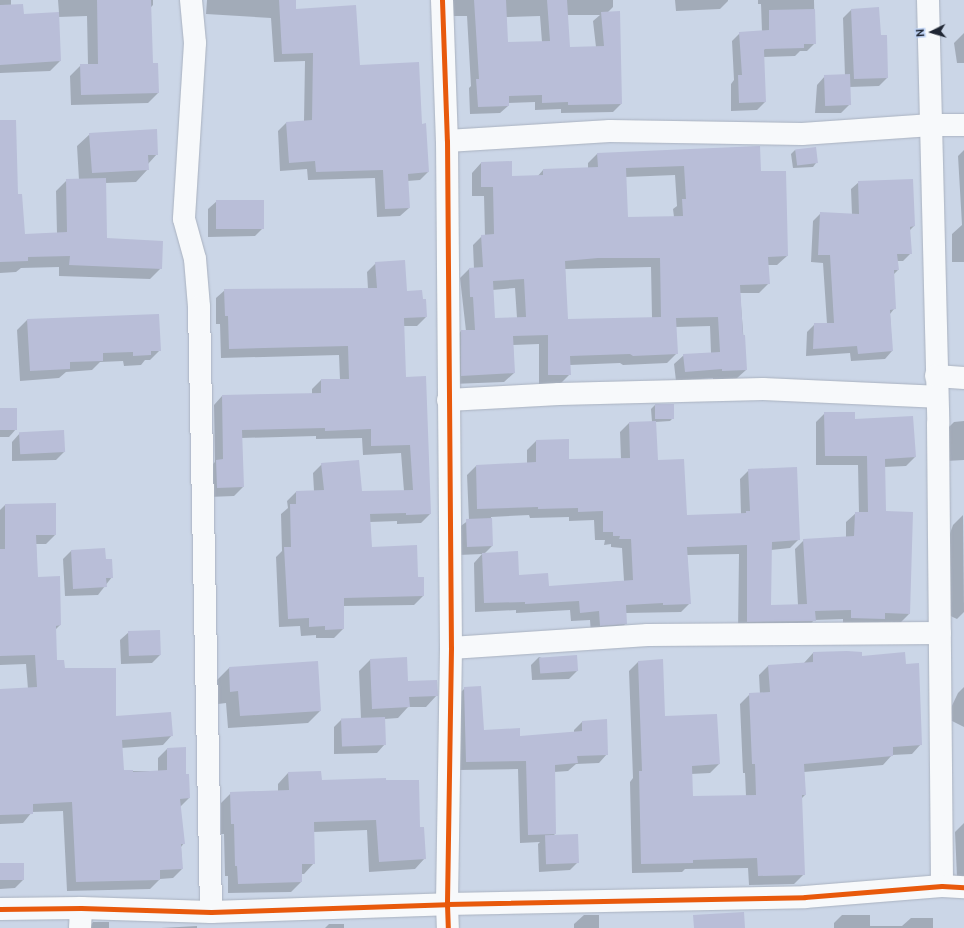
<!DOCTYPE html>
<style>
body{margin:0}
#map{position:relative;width:964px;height:928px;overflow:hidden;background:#cbd6e7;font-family:Ubuntu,sans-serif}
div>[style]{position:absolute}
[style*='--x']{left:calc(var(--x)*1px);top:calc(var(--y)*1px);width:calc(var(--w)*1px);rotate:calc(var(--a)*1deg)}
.shadow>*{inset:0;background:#0003}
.building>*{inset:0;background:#b9bed8;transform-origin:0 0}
.roads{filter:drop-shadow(0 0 1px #aab2c0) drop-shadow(0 0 1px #aab2c0)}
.minor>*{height:22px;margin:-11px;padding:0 11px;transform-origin:11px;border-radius:11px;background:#f7f9fb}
.cycleway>*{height:5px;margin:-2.5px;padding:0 2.5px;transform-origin:2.5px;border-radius:2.5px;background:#e8590c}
span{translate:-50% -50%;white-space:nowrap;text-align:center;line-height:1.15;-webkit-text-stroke:3px #bed2f4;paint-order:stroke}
.north{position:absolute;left:912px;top:12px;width:40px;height:40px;-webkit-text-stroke:3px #bed2f4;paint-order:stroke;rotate:265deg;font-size:11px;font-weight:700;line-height:16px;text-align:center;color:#1f2633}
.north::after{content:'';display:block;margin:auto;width:14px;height:18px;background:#1f2633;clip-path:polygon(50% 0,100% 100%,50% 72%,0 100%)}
</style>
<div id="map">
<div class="shadow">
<div style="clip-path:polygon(0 0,11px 0,11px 6px,23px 15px,59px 13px,58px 0,153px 0,153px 5px,150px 8px,152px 64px,158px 93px,148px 103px,71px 105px,70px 76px,81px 65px,88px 65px,87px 16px,58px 17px,60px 61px,50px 71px,0 73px)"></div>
<div style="clip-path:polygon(207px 0,295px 0,295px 10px,359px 66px,421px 125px,428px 172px,420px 180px,407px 181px,409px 208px,400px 216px,377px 217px,375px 178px,308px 180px,307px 169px,280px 171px,278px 131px,286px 123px,304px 121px,305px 61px,274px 62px,271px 18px,206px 14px)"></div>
<div style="clip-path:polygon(evenodd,452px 0,613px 0,613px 7px,607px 13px,621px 104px,613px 112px,561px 113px,561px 109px,535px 110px,535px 102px,508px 103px,508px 106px,500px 113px,470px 114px,469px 88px,471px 86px,467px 16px,452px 16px,452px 0,567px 15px,600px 15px,593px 21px,596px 47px,569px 48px,567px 15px,452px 0,540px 16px,542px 42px,507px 43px,506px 17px,540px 16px)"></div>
<div style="clip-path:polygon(675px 0,728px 0,728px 1px,720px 9px,676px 11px)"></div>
<div style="clip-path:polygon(758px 0,816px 0,814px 0,815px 43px,807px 51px,800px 51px,795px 56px,763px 57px,765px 102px,757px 110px,731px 111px,731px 84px,734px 80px,732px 41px,740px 33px,762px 32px,761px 4px,758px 4px)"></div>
<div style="clip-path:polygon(851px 10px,880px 36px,887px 78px,879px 86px,849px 87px,850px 104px,841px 113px,815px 113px,817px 85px,825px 76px,845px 76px,843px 18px)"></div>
<div style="clip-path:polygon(964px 33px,964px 63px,957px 63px,954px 43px)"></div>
<div style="clip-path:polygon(0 121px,24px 235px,57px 234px,56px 191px,67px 180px,79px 180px,77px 146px,90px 134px,157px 154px,148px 164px,148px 169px,136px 182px,105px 183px,106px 239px,161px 268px,150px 279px,59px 276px,59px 267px,21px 268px,16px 272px,0 273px)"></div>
<div style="clip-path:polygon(795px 150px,816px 163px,813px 167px,793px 168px,791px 154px)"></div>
<div style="clip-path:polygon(964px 150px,964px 262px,952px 262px,952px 234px,962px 225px,958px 156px)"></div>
<div style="clip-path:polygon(evenodd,597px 154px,760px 172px,787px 256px,777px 265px,768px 265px,769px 283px,759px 293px,740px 293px,746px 370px,736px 379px,713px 380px,713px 378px,676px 381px,674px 364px,684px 355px,711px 353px,710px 326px,675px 327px,677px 353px,667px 363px,623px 365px,620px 363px,570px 365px,570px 374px,560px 384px,539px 384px,539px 344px,513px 345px,514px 373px,504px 382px,452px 384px,452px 341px,461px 331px,466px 331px,460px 278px,469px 269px,474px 269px,473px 245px,482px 236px,485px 236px,484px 196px,472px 196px,472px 173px,481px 163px,511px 162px,511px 177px,537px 177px,543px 170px,588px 169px,588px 163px,597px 154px,675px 175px,677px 206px,673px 209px,674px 217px,627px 218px,625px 177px,675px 175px,597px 154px,651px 267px,652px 318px,567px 320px,565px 269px,651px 267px,597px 154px,515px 288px,517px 318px,494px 319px,492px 290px,515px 288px)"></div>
<div style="clip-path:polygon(859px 182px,914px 226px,909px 231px,911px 253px,903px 261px,897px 261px,898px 270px,893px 275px,894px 309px,890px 314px,892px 351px,885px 359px,851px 361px,850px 353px,806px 356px,807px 332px,815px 324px,827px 324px,823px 263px,811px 262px,813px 221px,821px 213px,852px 215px,851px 189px)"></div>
<div style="clip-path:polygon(217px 201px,263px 228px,255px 236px,208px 237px,208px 209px)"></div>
<div style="clip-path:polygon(376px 263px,406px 292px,426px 317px,417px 326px,403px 326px,405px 378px,425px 377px,430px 514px,421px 523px,397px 524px,397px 521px,370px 522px,371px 548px,417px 578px,423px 596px,414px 605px,343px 606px,343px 629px,334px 638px,316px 638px,316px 635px,301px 636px,300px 626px,279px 627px,276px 557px,282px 551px,281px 514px,288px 508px,287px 501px,296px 492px,314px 491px,313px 473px,322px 464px,361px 492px,404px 491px,401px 453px,363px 455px,362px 438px,316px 439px,316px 436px,241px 438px,243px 487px,234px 496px,208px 497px,207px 470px,215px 462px,214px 405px,222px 396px,312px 394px,312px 389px,321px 380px,340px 380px,339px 355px,221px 358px,220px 324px,216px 324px,216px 298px,225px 290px,368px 289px,367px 272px)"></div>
<div style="clip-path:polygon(27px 320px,160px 350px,150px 360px,145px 360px,141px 365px,124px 366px,123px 361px,100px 362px,92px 370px,66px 372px,59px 378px,20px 381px,17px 330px)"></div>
<div style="clip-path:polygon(evenodd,655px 405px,673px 405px,674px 417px,670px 421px,655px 422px,657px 461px,686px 516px,741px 514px,740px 479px,749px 470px,799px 539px,790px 548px,771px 550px,770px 607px,798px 605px,795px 549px,804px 540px,846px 537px,846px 522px,856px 513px,859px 513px,858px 465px,816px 465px,816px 422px,825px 413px,854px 420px,915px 457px,906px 466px,884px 467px,885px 512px,909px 614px,900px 623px,880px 622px,875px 627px,843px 627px,843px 619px,814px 620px,805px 630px,738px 630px,739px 554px,687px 555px,690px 603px,681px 612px,626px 613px,626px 623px,617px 633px,591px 634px,590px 620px,571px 621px,570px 610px,516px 613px,516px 610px,475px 612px,474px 563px,482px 554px,459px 555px,458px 528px,469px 520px,467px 475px,476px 466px,527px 464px,527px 450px,536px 441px,568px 440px,568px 460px,621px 459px,620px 432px,629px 423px,652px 422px,651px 409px,655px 405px,529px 515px,530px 518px,569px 517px,569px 521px,594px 520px,595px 540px,605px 540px,604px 545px,611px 544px,611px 547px,622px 548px,624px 581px,548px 587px,518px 576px,485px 553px,492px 546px,491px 517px,529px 515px)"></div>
<div style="clip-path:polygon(0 409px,17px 428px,9px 437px,0 437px)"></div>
<div style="clip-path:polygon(964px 421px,964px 460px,946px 461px,944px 432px,954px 422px)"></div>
<div style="clip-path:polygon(20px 433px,64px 452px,56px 460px,12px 461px,12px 442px)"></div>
<div style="clip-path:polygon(5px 505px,55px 535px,46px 544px,36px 544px,37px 578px,60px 625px,55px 630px,56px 661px,115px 717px,172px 735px,163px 745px,121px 748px,123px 771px,158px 771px,158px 758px,167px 749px,185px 775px,188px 775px,189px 798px,180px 807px,184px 843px,181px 847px,182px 869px,173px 878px,160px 879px,150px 889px,67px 891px,63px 811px,32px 812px,23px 823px,0 824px,0 690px,28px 689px,26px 664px,0 665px,0 510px)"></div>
<div style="clip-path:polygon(963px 515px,964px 612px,957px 619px,944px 613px,943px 553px,953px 525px)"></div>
<div style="clip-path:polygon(71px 551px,105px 560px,112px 577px,98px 595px,65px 596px,63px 559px)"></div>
<div style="clip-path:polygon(129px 632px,160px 655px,152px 663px,121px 664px,120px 640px)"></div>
<div style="clip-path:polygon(813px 653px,862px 658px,905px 665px,921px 744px,912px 754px,892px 755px,883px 765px,804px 772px,805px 795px,801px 799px,804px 874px,794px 884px,749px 885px,748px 868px,685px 869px,682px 872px,632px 873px,630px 782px,633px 778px,629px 671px,638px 662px,664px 717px,719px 764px,710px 773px,691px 774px,692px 797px,746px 796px,745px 773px,743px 773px,740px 704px,750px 694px,760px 694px,759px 675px,768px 666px,804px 663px)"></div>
<div style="clip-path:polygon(539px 657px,577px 671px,569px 679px,532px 680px,531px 665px)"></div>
<div style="clip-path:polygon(370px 660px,408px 682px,437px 695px,426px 707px,408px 707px,398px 718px,384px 719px,385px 744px,377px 753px,334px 754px,334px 727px,342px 719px,361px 719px,359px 671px)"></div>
<div style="clip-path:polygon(317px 662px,320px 711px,308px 723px,228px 728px,226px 703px,218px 704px,217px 680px,229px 668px)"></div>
<div style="clip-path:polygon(964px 687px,964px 727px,946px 718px,958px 693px)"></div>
<div style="clip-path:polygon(465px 688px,483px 731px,519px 737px,574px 733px,574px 730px,582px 722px,607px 754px,599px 763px,576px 764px,568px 771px,554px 772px,555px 834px,553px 836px,578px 862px,570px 870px,539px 872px,538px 844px,540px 842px,520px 843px,518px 769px,459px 770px,457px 696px)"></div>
<div style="clip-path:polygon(288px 773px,321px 781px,419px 828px,425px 858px,415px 869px,369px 872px,367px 830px,313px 832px,314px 863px,304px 874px,301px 874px,301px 882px,291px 892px,228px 893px,228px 876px,225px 876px,224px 834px,221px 834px,221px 803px,231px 793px,278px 791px,278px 784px)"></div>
<div style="clip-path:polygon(964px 823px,964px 877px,957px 877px,955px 832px)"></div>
<div style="clip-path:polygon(23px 864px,23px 880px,15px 888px,0 889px,0 865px)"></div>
<div style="clip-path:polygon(584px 915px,599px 915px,599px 928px,574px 928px,574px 924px)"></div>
<div style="clip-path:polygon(842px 915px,870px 915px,870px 926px,902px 926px,911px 918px,933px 918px,933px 928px,834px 928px,834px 923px)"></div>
<div style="clip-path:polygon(93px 922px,109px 922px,109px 928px,89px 928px)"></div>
<div style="clip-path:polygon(329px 924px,344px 924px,344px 928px,325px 928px)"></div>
<div style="clip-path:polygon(197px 926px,197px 928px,161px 928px)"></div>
</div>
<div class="building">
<div style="clip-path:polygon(97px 0,151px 0,153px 63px,158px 63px,159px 93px,81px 95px,80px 64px,98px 64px)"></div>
<div style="clip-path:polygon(279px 0,296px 0,296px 9px,356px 5px,360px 65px,419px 62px,422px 124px,426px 123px,429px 172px,408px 174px,410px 208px,385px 209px,383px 170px,316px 172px,315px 161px,289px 163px,286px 122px,312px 120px,313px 53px,282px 54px)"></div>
<div style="clip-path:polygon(474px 0,506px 0,508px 42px,550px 41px,547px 0,567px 0,570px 47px,604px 46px,601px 12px,620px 11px,622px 104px,568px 105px,568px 102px,542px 103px,542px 95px,509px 96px,509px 106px,478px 107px,476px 79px,479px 79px)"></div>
<div style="clip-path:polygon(23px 4px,24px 14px,59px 12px,61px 61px,0 65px,0 5px)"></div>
<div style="clip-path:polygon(879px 7px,881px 35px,887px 35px,888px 78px,854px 79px,851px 9px)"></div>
<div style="clip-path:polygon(815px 9px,816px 44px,804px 44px,804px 48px,765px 49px,764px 50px,766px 102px,739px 103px,738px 75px,742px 75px,739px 32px,769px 30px,769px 10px)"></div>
<div style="left:850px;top:74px;width:31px;height:26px;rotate:88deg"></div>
<div style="clip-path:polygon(0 120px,16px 120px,18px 194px,22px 194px,25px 234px,67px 232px,66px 179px,106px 178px,107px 238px,163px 241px,162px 269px,69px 265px,70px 256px,28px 257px,28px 261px,0 262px)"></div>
<div style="clip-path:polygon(157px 129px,158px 155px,148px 155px,149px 170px,92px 173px,89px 133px)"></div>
<div style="clip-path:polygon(evenodd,760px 146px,761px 171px,786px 171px,788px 256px,768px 257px,770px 284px,740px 285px,743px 335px,745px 335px,747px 370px,722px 371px,722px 369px,685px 372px,683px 354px,720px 352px,718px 317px,676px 318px,678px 354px,633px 356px,630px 354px,570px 356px,571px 375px,548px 375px,548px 335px,513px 336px,515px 373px,461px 376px,461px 330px,475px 330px,473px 297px,470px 297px,469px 268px,483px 267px,481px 235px,494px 234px,493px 187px,481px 187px,481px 162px,512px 161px,512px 176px,543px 175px,543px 169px,598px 167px,597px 153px,760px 146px,684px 166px,686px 199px,682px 199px,683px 216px,628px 217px,626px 168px,684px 166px,760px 146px,598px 258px,660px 258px,661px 317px,568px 319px,565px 261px,598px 258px,760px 146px,524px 279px,526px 317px,495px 318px,493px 281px,524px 279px)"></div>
<div style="left:816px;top:147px;width:16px;height:21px;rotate:83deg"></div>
<div style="clip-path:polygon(913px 179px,915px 226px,910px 227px,912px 254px,897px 254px,899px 270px,894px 270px,896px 309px,890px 310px,893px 351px,858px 354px,857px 346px,813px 349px,814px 323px,834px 323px,830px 255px,818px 255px,820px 212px,859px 214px,858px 181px)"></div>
<div style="left:216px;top:200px;width:48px;height:29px"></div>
<div style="clip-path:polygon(405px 260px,407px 291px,422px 290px,423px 299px,426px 299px,427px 317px,404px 318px,406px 377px,426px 376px,431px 514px,406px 515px,406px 513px,370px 514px,372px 547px,417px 545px,418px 577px,424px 577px,424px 596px,344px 598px,344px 629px,325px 630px,325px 626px,309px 627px,309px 618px,288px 619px,284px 547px,291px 547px,290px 504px,296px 504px,296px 491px,324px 490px,321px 463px,359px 460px,362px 491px,413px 490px,410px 445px,371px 446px,371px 429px,325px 431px,325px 428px,242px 430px,244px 487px,217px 488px,216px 460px,223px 459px,222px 395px,321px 393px,321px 379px,349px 379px,348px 346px,229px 349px,228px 316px,225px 316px,224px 289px,377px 288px,375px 262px)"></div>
<div style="clip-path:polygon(159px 314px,161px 351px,151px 351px,151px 355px,133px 356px,133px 352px,103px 353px,103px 361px,70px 362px,70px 369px,30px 371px,27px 319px)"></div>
<div style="left:655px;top:404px;width:19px;height:15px"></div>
<div style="left:0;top:408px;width:17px;height:22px"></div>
<div style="clip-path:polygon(824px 412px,855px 412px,855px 419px,913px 416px,916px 457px,885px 459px,886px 511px,913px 512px,910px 614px,885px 613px,885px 619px,851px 618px,851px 610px,815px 611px,816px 621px,747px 622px,747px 545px,687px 547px,691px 604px,663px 605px,663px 603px,626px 605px,627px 624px,600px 626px,599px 611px,580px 613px,579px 601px,525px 604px,525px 602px,484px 603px,482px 553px,518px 551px,519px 575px,548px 573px,549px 586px,633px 580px,631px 539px,619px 539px,620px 536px,613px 536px,613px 532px,603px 532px,603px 511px,578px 512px,578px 508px,538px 509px,538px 507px,477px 509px,476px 465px,536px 462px,536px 440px,569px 439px,569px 459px,630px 458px,629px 422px,656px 421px,658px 460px,684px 459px,687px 515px,746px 513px,746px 511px,750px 511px,748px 469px,797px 467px,800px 540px,772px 542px,771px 605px,807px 604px,803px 539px,854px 536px,855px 512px,868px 512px,867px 456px,825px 456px)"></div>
<div style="left:64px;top:430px;width:22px;height:45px;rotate:87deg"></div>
<div style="clip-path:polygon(56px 503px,56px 535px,36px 535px,38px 577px,60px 576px,61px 625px,56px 626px,57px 660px,64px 660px,65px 668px,116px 668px,116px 716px,171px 712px,173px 736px,122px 740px,124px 770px,133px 770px,133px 772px,167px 770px,167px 748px,186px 747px,186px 774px,189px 774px,190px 798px,180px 799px,185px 844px,181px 844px,183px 869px,160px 870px,160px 880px,76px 882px,72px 802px,33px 804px,33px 814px,0 815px,0 689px,37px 687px,35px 655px,0 656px,0 549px,5px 549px,5px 504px)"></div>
<div style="left:492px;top:518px;width:28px;height:26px;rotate:88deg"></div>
<div style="clip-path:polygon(105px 548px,106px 559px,112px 559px,113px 578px,106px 578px,107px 587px,73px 589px,71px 550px)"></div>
<div style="left:160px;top:630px;width:25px;height:32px;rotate:88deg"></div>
<div style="clip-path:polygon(847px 651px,862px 652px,862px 656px,905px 652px,906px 664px,919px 663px,922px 745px,893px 747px,893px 756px,804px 764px,806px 795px,802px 795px,805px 875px,758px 876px,757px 858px,693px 860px,693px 863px,641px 864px,639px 771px,642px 771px,638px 661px,663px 659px,665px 716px,717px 714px,720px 764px,692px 766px,693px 796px,756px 795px,755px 764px,752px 764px,749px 693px,770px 692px,768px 665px,813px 662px,813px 652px)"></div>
<div style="left:577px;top:655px;width:16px;height:38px;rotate:86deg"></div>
<div style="clip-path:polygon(407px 657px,408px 681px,437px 680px,438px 696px,409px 697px,410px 707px,372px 709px,370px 659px)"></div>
<div style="clip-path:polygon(318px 661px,321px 711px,240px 716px,238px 691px,230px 692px,229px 667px)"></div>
<div style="clip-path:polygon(481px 686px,484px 730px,520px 728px,520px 736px,582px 731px,582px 721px,607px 719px,608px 755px,577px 756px,578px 763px,555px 765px,556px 834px,528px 835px,526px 761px,466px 762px,464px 687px)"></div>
<div style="left:385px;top:717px;width:28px;height:44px;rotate:88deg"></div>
<div style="clip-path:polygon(321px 771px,322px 780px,386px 778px,386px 780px,419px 780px,420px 827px,424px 827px,426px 859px,379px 862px,376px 820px,314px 822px,315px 864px,302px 864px,302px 882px,238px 884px,237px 866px,235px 866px,234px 824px,231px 824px,230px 792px,289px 790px,288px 772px)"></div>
<div style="left:578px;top:834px;width:29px;height:33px;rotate:88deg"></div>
<div style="left:24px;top:863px;width:17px;height:24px;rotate:90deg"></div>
<div style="clip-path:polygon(744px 912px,745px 928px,694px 928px,693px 915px)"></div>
</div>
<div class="roads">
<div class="minor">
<div style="--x:191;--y:0;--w:43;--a:84.7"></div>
<div style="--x:195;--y:43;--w:176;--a:93.6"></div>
<div style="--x:184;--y:219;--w:41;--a:74.6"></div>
<div style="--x:195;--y:259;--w:48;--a:85.2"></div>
<div style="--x:199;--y:307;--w:605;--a:88.86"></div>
<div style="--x:442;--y:0;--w:141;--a:88"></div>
<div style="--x:447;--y:141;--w:507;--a:89.55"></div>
<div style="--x:451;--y:648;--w:256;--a:90.9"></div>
<div style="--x:447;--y:904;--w:24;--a:88"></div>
<div style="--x:928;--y:0;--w:424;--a:88.6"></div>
<div style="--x:938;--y:424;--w:462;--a:89.5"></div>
<div style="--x:447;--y:141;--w:163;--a:-3.5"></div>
<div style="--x:610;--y:131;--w:192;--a:0.9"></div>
<div style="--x:802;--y:134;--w:130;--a:-4"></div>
<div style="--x:932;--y:125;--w:32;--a:0"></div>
<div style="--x:936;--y:376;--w:28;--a:4"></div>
<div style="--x:448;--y:400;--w:111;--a:-3.1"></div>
<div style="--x:559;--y:394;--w:204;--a:-1.4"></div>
<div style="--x:763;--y:389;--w:173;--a:2.6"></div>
<div style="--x:451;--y:648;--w:197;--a:-3.8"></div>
<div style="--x:648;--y:635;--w:292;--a:-0.4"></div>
<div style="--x:0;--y:909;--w:81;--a:-0.7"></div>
<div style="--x:81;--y:908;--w:130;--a:1.8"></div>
<div style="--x:211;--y:912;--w:236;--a:-1.9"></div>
<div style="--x:447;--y:904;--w:358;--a:-1.1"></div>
<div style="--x:805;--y:897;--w:137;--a:-4.6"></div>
<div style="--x:942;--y:886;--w:22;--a:3"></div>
<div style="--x:80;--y:928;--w:20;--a:-87"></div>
</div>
</div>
<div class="cycleway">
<div style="--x:442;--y:0;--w:141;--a:88"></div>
<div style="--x:447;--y:141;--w:507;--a:89.55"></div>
<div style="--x:451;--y:648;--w:256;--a:90.9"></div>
<div style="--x:447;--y:904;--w:24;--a:88"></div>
<div style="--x:0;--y:909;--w:81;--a:-0.7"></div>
<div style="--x:81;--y:908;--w:130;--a:1.8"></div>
<div style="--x:211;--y:912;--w:236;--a:-1.9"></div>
<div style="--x:447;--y:904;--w:358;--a:-1.1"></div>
<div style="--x:805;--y:897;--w:137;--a:-4.6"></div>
<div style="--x:942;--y:886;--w:22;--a:3"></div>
</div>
<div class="north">N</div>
</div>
